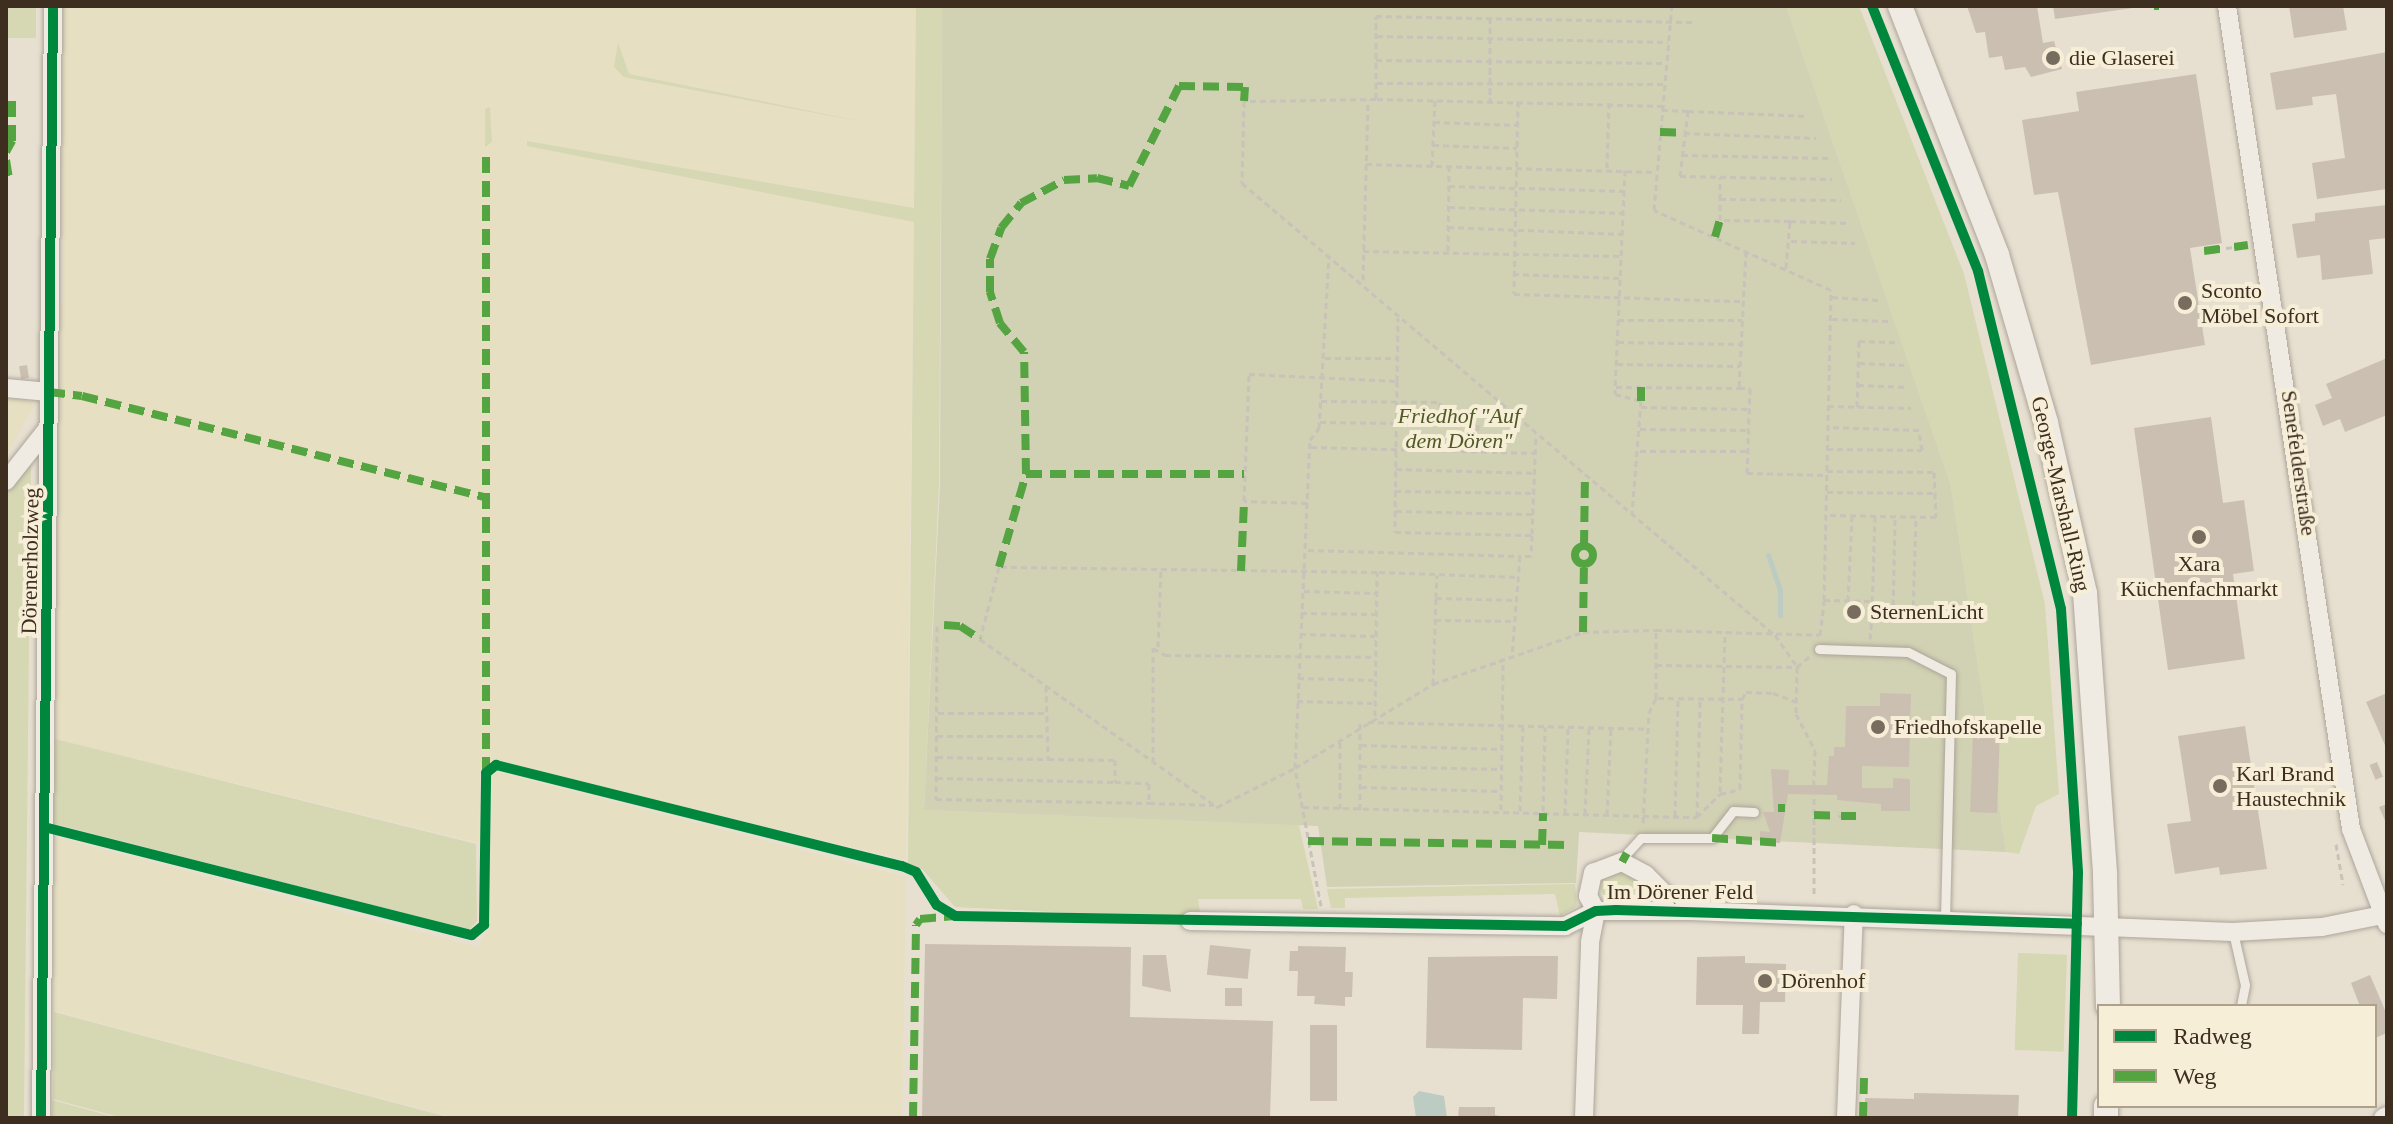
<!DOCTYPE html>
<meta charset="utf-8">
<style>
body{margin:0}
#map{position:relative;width:2393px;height:1124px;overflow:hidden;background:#e7e0d1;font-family:Georgia,serif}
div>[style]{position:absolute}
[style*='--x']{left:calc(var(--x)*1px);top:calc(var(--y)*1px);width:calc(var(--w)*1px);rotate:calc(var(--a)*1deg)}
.farmland>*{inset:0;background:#e6dfc2}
.green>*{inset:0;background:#d6d7b3;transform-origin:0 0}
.cemetery>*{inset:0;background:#d1d1b3}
.water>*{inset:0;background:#bcccc2}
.stream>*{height:5px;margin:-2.5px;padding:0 2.5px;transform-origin:2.5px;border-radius:2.5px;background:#bcccc2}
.building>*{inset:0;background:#cbbfb2;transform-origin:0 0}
.path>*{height:3px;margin-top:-1.5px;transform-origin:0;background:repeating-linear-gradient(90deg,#c8c2b9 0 6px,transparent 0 10px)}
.roads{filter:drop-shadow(0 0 2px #ada599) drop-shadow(0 0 2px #ada599)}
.lane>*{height:9px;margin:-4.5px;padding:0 4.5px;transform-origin:4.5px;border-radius:4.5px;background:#efebe3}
.street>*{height:18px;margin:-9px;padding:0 9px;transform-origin:9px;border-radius:9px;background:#efebe3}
.secondary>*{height:24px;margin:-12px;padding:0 12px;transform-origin:12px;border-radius:12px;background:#efebe3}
.quiet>*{height:8px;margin-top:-4px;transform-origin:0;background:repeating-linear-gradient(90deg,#54a441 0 16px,transparent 0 24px)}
.quiet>.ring{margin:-4px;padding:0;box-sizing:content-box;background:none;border:8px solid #54a441;border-radius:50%}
.cycleway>*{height:10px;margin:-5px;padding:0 5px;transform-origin:5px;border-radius:5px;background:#00873e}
.dots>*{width:22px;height:22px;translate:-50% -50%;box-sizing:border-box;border:4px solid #f7eed8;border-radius:50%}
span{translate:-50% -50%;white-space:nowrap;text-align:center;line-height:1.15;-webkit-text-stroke:8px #f7eed8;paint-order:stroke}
.poi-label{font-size:22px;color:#3d2e20}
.left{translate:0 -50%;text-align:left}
.park-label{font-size:22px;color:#4d5a26;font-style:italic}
.street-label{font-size:22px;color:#3d2e20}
.frame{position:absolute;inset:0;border:8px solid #3d2e20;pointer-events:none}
.legend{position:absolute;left:2097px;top:1004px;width:280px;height:104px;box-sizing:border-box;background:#f7eed8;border:2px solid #ada18e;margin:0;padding:10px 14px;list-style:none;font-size:24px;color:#3d2e20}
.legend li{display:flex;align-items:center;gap:16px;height:40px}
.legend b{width:40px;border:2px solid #ada18e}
</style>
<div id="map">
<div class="farmland">
<div style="clip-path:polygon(61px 6px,916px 6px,914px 208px,528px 141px,527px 145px,914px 222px,906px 860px,494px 761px,480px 770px,479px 843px,55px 739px,58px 306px,63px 301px)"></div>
<div style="clip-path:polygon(6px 396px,26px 398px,34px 406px,6px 456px)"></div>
<div style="clip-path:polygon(497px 772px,906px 877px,902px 1118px,456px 1118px,54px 1011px,51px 836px,477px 947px,489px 929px,492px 776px)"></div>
</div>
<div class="green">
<div style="left:6px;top:6px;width:30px;height:32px"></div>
<div style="clip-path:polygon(916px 6px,942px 6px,939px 484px,924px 810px,1299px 825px,1318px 909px,1303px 909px,1301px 899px,1198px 899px,1201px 918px,1191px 919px,955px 907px,923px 870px,908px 863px,914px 222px,527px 146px,527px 141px,914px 208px)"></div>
<div style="clip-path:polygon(1786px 6px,1859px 6px,1964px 274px,2045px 604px,2059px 794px,2036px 806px,2019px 854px,2006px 852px,1951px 486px)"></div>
<div style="clip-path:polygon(618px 43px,629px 74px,864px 122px,624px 77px,614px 67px)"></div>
<div style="clip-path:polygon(490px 107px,492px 142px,485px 147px,485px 109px)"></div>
<div style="clip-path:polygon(31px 456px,24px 1118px,6px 1118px,6px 493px)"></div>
<div style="clip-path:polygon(55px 739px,476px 844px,477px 921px,469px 930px,51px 823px)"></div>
<div style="clip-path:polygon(1619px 869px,1640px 878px,1651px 890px,1651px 900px,1605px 897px,1599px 888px,1602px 874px)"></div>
<div style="clip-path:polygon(1575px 884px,1577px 906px,1560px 916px,1555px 894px,1345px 898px,1345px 908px,1331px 908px,1327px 889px)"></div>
<div style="left:2018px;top:953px;width:49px;height:97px;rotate:2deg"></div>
<div style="clip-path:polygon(54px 1012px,451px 1118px,123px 1118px,53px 1099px)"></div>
<div style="clip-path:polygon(52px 1100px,118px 1118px,52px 1118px)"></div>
</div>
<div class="cemetery">
<div style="clip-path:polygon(942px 6px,1786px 6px,1951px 486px,2006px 852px,1579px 832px,1576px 883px,1327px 887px,1318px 826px,924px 810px,940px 485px)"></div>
</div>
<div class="water">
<div style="clip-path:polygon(1419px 1091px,1444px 1096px,1447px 1118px,1416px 1118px,1413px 1097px)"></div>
</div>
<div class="stream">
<div style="--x:1768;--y:555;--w:37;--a:71"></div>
<div style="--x:1780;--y:590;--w:25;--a:90"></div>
</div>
<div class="building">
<div style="clip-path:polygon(1967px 6px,2037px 6px,2043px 43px,2054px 41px,2062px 69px,2031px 77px,2025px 67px,2005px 70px,2002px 56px,1989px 58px,1985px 32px,1976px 33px)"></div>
<div style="clip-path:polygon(2053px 6px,2133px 6px,2133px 8px,2055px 19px)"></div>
<div style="clip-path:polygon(2289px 6px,2343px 6px,2347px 30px,2294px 38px)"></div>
<div style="clip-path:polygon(2387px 52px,2387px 189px,2317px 199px,2312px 163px,2345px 158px,2336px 94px,2312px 97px,2313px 105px,2276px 110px,2270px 73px)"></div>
<div style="clip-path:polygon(2196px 74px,2222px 243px,2190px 248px,2205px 345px,2091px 365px,2058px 192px,2034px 195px,2022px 120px,2079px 111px,2076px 92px)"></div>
<div style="clip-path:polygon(2387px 205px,2387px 238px,2369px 240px,2373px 274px,2322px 280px,2320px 255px,2297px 258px,2292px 224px,2315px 221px,2315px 213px)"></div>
<div style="clip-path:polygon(2387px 358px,2387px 415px,2345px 432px,2340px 419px,2323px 426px,2315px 405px,2332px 398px,2326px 384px)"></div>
<div style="left:27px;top:365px;width:13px;height:8px;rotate:81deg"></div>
<div style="clip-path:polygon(2211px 417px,2223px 503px,2244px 500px,2254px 571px,2233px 574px,2245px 659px,2168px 670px,2134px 428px)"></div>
<div style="clip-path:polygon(1880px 693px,1911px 694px,1909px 767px,1862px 766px,1862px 788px,1893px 788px,1893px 778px,1910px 779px,1910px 811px,1881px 811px,1881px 804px,1837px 800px,1837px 795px,1788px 794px,1780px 843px,1760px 842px,1760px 831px,1770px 832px,1763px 812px,1774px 812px,1771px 769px,1789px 770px,1788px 785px,1827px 785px,1829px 756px,1834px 756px,1834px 747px,1845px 747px,1846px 706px,1880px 706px)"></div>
<div style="clip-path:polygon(2387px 693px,2387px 750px,2366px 702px)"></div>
<div style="clip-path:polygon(2245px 726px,2267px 869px,2220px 875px,2219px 867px,2175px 874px,2167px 824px,2191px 821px,2178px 736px)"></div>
<div style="left:1973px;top:730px;width:27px;height:82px;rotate:2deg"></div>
<div style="left:2377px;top:762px;width:16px;height:8px;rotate:68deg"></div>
<div style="clip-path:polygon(2387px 804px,2387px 825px,2379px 807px)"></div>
<div style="clip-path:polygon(925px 944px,1131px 947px,1130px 1017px,1273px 1021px,1270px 1118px,922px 1118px)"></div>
<div style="left:1210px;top:945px;width:41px;height:30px;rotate:6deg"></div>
<div style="clip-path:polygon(1298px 946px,1346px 947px,1345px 972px,1353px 972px,1352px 997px,1345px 997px,1345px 1006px,1314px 1004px,1315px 996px,1297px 996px,1298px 971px,1289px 971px,1290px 951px,1298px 951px)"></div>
<div style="clip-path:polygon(1143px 955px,1166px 955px,1171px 992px,1142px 986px)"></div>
<div style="clip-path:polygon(1524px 956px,1558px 956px,1557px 999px,1523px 998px,1522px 1050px,1426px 1048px,1428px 957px)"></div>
<div style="clip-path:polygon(1745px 956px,1745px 963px,1786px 964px,1785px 1002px,1760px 1002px,1759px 1034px,1742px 1034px,1743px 1005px,1696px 1005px,1697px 957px)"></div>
<div style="clip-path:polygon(2370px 975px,2387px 1015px,2387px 1033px,2375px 1038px,2375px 1006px,2360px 1006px,2351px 983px)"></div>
<div style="left:1225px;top:988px;width:17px;height:18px"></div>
<div style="left:1310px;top:1025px;width:27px;height:76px"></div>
<div style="clip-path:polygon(1914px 1093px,2019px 1095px,2018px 1118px,1865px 1118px,1865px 1098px,1914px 1099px)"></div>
<div style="clip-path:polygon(1459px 1107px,1495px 1107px,1495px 1115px,1509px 1118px,1458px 1118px)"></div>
</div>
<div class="path">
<div style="--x:1490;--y:18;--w:83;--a:90"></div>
<div style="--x:1377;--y:36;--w:291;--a:1.2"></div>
<div style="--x:1376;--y:60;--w:290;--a:0.6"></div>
<div style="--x:1377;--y:83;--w:288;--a:0.2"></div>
<div style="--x:1376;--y:99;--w:132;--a:179.1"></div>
<div style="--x:1244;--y:101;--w:82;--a:91.4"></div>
<div style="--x:1242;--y:183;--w:699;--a:40.3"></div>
<div style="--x:1775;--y:635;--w:39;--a:55"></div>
<div style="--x:1797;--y:667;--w:47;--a:91.2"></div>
<div style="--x:1796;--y:714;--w:41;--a:62.2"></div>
<div style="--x:1815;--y:750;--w:35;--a:92"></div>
<div style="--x:1518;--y:101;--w:193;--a:91.2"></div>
<div style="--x:1514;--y:294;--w:229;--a:1.8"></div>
<div style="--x:1663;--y:106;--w:287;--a:-178.6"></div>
<div style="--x:1376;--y:99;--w:83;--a:-90"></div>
<div style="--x:1376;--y:16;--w:320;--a:1.1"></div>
<div style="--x:1662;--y:110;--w:26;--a:2"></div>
<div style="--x:1688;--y:111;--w:65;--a:97"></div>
<div style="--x:1680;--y:176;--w:152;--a:1.1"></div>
<div style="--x:1688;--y:111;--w:118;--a:2.4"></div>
<div style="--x:1434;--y:122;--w:84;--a:2"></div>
<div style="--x:1684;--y:133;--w:132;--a:2.2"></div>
<div style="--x:1433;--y:145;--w:84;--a:2"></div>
<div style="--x:1682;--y:155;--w:147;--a:1.2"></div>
<div style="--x:1366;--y:164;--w:290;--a:1.6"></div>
<div style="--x:1432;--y:166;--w:67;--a:-87.4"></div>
<div style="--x:1607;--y:168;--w:66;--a:-88.3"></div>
<div style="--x:1625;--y:170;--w:224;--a:92.6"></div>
<div style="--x:1615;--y:394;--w:27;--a:15"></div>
<div style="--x:1641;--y:401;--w:112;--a:94.6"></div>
<div style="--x:1449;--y:186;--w:175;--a:1.6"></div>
<div style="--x:1720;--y:199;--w:22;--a:-90"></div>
<div style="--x:1449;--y:207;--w:174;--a:2"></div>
<div style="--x:1790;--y:221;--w:70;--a:-179.2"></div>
<div style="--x:1720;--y:220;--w:21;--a:-90"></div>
<div style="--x:1720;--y:199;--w:121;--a:0.5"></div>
<div style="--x:1448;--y:227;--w:173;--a:2.3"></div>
<div style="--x:1791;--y:241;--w:64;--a:1.8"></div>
<div style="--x:2226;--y:248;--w:8;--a:-7"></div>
<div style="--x:1363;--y:251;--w:258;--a:1.1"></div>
<div style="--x:1448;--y:251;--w:85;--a:-89.3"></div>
<div style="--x:1746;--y:251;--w:137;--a:92.9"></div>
<div style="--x:1739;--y:388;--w:11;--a:0"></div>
<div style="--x:1750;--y:388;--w:85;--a:92"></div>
<div style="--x:1747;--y:473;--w:79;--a:1.5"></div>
<div style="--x:1786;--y:268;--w:47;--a:-85.1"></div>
<div style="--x:1790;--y:221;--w:60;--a:1.9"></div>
<div style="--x:1513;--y:274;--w:107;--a:2.1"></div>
<div style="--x:1363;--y:280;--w:180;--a:-88.4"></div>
<div style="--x:1832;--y:297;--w:46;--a:3.7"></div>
<div style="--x:1832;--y:319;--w:56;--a:2"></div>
<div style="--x:1618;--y:320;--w:124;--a:0"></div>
<div style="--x:1618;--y:342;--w:123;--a:0.9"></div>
<div style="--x:1325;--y:358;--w:72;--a:0"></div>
<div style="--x:1859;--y:363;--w:45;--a:2.5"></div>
<div style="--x:1617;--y:364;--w:123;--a:0.9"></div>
<div style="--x:1397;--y:381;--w:63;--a:-89.1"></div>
<div style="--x:1858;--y:385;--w:50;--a:2.3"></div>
<div style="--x:1616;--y:387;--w:123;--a:0.5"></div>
<div style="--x:1321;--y:401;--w:119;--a:0.5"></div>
<div style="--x:1440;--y:402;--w:21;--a:90"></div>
<div style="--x:1828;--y:406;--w:83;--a:1.4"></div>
<div style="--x:1641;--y:407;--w:108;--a:1.1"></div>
<div style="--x:1857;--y:407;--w:66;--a:-88.3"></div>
<div style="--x:1859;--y:341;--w:36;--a:2"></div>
<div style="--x:1320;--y:422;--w:158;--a:0.7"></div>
<div style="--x:1478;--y:424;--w:26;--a:90"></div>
<div style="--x:1640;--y:429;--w:109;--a:0.5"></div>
<div style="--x:1311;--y:447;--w:225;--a:1.5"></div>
<div style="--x:1827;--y:449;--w:95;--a:0.6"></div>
<div style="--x:1922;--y:450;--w:20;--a:-99"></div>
<div style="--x:1919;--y:430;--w:91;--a:-178.1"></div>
<div style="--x:1640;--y:451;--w:108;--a:0"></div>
<div style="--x:1396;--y:469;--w:139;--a:1.6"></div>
<div style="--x:1827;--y:471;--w:107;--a:0.5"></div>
<div style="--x:1934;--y:472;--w:21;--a:87"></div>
<div style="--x:1395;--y:491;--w:139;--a:0.8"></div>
<div style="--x:1827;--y:492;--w:108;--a:0.5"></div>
<div style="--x:1935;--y:493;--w:24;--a:88"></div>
<div style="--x:1936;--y:517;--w:108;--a:-178.9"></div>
<div style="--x:1307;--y:503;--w:63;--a:-178.2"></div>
<div style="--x:1244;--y:501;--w:127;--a:-87.7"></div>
<div style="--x:1249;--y:374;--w:148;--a:2.7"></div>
<div style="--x:1397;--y:381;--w:151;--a:90.8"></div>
<div style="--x:1395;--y:532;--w:137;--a:1.3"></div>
<div style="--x:1532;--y:535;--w:21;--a:93"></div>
<div style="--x:1531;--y:556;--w:11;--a:180"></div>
<div style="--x:1520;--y:556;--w:99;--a:94.6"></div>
<div style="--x:1396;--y:511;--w:137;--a:1.3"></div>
<div style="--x:1875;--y:516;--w:98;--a:91.8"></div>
<div style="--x:1872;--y:614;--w:41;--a:2.8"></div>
<div style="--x:1913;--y:616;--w:99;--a:-88.3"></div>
<div style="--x:1532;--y:534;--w:100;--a:-87.7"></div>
<div style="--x:1308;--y:550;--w:212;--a:1.6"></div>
<div style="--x:1379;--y:572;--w:140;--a:2"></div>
<div style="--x:1304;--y:591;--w:72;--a:1.6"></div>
<div style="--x:1436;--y:598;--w:23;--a:-88"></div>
<div style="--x:1824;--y:600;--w:48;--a:1.2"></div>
<div style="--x:1848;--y:601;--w:84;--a:-87.3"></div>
<div style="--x:1301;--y:613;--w:75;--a:0.8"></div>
<div style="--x:1893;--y:615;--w:99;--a:-88.8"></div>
<div style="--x:1435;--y:620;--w:80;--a:0.7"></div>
<div style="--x:937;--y:626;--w:173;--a:90.3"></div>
<div style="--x:936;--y:799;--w:213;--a:1.1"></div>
<div style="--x:1300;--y:634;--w:75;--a:1.5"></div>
<div style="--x:1870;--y:639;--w:25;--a:-85"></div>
<div style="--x:1158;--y:647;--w:78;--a:-87.8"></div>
<div style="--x:1656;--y:665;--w:141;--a:0.8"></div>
<div style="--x:1797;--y:667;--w:16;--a:-40"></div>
<div style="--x:1298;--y:678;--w:75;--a:1.5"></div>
<div style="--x:1433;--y:684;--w:86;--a:-88"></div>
<div style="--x:1436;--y:598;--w:81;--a:1.4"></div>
<div style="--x:1046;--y:686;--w:73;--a:88.4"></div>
<div style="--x:1048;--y:759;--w:67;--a:0.9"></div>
<div style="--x:1115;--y:760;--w:22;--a:90"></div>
<div style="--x:1115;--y:782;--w:34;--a:2"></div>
<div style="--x:1149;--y:783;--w:20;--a:90"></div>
<div style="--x:1149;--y:803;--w:65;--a:1.8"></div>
<div style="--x:1658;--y:698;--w:84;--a:0.7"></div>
<div style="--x:1742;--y:699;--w:8;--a:-60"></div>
<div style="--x:1746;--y:692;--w:27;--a:2"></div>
<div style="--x:1773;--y:693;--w:25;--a:21"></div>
<div style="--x:1297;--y:701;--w:75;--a:1.5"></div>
<div style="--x:938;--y:713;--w:108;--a:0"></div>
<div style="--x:1375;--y:716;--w:144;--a:-89.2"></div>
<div style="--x:1377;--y:572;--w:378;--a:-179.2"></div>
<div style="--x:999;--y:567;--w:74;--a:104.8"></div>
<div style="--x:980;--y:639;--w:291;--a:35.3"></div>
<div style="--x:1217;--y:807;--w:87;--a:-26.6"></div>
<div style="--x:1295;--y:768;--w:162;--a:-31.3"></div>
<div style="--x:1433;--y:684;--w:159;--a:-19.1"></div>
<div style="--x:1583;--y:632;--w:73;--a:-1.6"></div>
<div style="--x:1368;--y:722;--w:280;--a:1.4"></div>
<div style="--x:937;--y:736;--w:110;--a:0"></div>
<div style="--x:1361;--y:745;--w:141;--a:1.6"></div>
<div style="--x:937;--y:757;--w:111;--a:1"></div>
<div style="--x:1153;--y:762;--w:114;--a:-90"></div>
<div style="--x:1153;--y:648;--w:14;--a:30"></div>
<div style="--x:1165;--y:655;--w:209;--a:0.5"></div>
<div style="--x:1361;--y:766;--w:140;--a:1.2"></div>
<div style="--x:937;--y:778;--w:178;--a:1.3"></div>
<div style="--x:1361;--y:787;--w:139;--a:1.6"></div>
<div style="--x:1720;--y:792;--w:160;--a:-88.2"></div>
<div style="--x:1303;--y:807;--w:394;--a:1.5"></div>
<div style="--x:1697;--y:817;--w:33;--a:-45"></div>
<div style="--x:1720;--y:794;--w:21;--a:-14"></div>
<div style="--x:1740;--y:789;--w:90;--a:-88.7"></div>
<div style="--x:1340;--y:809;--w:71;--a:-90"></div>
<div style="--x:1360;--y:810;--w:87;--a:-90"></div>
<div style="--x:1501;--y:810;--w:152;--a:-89.2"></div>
<div style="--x:1520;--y:811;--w:84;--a:-88"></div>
<div style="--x:1543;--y:811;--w:84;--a:-88.6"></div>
<div style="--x:1565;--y:814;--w:86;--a:-88"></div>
<div style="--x:1585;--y:814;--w:86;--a:-87.3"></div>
<div style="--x:1607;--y:815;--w:87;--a:-87.4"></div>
<div style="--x:1675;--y:816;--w:118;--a:-88.5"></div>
<div style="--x:1838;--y:816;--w:3;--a:0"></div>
<div style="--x:1697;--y:817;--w:116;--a:-88.5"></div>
<div style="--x:1643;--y:823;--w:110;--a:-86.9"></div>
<div style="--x:1649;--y:713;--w:17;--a:-65"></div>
<div style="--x:1656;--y:698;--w:68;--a:-90"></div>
<div style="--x:1656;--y:630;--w:164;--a:1.7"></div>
<div style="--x:1820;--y:635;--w:35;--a:-83"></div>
<div style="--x:1824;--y:600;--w:310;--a:-88.7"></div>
<div style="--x:1831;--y:290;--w:194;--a:-155.7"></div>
<div style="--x:1654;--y:210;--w:205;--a:-85"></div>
<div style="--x:2336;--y:844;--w:41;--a:80.1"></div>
<div style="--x:1814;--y:894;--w:99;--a:-90"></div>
<div style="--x:1321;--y:906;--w:140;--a:-100.7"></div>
<div style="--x:1295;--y:768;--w:328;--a:-87.4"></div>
<div style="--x:1310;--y:440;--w:15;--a:-53"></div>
<div style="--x:1319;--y:428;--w:171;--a:-86.7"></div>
</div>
<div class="roads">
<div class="lane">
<div style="--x:1819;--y:649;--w:89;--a:1.9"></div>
<div style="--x:1908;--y:652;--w:48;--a:27.1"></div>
<div style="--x:1951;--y:674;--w:245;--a:91.4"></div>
<div style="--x:1627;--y:853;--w:21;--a:-47"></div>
<div style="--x:1641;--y:838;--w:71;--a:0"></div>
<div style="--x:1712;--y:838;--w:34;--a:-52"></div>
<div style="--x:1733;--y:811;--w:21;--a:3"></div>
<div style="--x:2233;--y:932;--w:54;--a:77.2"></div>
<div style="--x:2245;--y:985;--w:21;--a:101"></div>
</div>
<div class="street">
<div style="--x:2227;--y:6;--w:832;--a:81.43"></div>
<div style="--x:2351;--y:829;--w:102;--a:69.2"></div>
<div style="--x:6;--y:388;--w:43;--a:5.3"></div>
<div style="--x:6;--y:481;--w:66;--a:-51.7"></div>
<div style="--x:1190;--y:921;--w:375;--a:0.8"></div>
<div style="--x:1565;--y:926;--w:34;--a:-26"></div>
<div style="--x:1596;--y:911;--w:95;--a:0"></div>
<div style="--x:1691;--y:911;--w:542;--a:2.22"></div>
<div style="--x:2233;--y:932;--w:89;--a:-3.2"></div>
<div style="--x:2322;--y:927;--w:66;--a:-11.3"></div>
<div style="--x:41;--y:1118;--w:1112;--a:-89.38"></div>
<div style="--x:1584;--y:1118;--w:176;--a:-88"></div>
<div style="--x:1590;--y:942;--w:32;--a:-79"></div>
<div style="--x:1596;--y:911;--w:17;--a:-118"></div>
<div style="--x:1588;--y:896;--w:24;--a:-78"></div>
<div style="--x:1593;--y:873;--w:31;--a:-21"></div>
<div style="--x:1622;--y:862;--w:27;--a:28"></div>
<div style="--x:1646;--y:875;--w:37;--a:45"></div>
<div style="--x:1672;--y:901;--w:10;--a:84"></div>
<div style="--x:1846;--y:1118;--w:204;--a:-87.8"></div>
<div style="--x:2383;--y:1118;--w:4;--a:-27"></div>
</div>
<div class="secondary">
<div style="--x:1900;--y:6;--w:267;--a:68.7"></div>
<div style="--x:1997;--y:255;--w:175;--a:73.7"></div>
<div style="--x:2046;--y:423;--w:174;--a:77.1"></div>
<div style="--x:2085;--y:593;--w:283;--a:85.9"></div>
<div style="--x:2105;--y:875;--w:131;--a:88.7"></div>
<div style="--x:2106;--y:1118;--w:12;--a:-90"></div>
</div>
</div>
<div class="quiet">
<div style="--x:2154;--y:6;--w:5;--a:0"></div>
<div style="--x:1660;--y:132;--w:24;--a:2"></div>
<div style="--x:6;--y:152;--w:13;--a:-61"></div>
<div style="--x:12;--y:141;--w:42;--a:-90"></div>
<div style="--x:6;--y:160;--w:20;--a:81"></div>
<div style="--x:1715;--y:237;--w:18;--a:-74"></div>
<div style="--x:2234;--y:247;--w:14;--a:-8"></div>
<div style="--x:2204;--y:251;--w:22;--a:-8"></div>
<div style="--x:49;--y:392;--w:33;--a:7"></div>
<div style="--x:82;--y:396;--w:414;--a:14.1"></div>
<div style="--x:1641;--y:401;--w:14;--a:-90"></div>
<div style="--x:1026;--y:474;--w:218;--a:0"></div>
<div style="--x:1584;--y:546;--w:72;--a:-89.2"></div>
<div class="ring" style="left:1575px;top:546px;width:10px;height:10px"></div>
<div style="--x:999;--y:567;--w:97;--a:-73.8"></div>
<div style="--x:1026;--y:474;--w:122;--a:-90.9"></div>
<div style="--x:1024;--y:352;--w:38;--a:-130"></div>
<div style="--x:1000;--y:323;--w:33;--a:-108"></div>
<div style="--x:990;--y:292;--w:33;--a:-90"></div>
<div style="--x:990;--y:259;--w:33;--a:-70"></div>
<div style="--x:1001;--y:228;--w:32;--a:-51"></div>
<div style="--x:1021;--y:203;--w:49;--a:-28.1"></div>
<div style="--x:1064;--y:180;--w:33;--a:-3"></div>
<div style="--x:1097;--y:178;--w:33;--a:14"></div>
<div style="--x:1129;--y:186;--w:112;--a:-63.4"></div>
<div style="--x:1179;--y:86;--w:66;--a:0.9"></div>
<div style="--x:1245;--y:87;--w:14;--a:94"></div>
<div style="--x:1241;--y:571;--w:70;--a:-87.5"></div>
<div style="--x:944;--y:625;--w:16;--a:4"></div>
<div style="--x:960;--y:626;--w:24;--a:33"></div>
<div style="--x:1583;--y:632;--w:68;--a:-89.2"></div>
<div style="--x:486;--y:773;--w:622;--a:-90"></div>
<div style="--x:1778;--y:808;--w:7;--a:0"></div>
<div style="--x:1814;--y:815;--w:24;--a:2"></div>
<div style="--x:1841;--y:816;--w:15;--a:0"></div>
<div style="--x:1712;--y:838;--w:70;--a:4.1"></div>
<div style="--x:1308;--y:841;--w:260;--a:0.9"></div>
<div style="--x:1542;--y:845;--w:32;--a:-88"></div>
<div style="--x:1622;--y:862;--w:10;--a:-61"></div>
<div style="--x:1672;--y:901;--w:20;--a:-37"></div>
<div style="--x:913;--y:1118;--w:193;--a:-89.1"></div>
<div style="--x:916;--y:925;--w:7;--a:-56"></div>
<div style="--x:920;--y:919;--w:35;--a:-5"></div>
<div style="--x:1863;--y:1118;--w:41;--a:-88.6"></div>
</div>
<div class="cycleway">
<div style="--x:1872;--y:6;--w:285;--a:68.2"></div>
<div style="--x:1978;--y:271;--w:348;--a:76.2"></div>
<div style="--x:2061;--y:609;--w:265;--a:86.3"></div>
<div style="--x:2078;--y:873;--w:245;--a:91.4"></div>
<div style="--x:44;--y:827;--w:441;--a:14.2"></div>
<div style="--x:472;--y:935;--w:16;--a:-40"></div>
<div style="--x:484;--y:925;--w:152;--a:-89.2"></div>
<div style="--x:486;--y:773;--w:13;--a:-39"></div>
<div style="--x:496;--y:765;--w:418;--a:14"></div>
<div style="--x:902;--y:866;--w:15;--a:23"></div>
<div style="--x:916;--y:872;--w:39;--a:58"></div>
<div style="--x:937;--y:905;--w:21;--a:31"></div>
<div style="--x:955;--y:916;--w:610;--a:0.94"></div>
<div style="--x:1565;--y:926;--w:34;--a:-26"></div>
<div style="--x:1596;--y:911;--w:20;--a:-3"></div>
<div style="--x:1616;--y:910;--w:461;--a:1.7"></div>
<div style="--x:41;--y:1118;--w:1112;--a:-89.38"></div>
</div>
<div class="dots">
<div style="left:2053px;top:58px;background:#786c5e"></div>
<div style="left:2185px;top:303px;background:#786c5e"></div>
<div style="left:2199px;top:537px;background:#786c5e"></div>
<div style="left:1854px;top:612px;background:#786c5e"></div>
<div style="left:1878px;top:727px;background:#786c5e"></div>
<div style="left:2220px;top:786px;background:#786c5e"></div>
<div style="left:1765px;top:981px;background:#786c5e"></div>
</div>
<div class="poi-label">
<span class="left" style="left:2069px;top:58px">die Glaserei</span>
<span class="left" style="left:2201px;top:303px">Sconto<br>Möbel Sofort</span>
<span style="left:2199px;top:576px">Xara<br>Küchenfachmarkt</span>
<span class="left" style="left:1870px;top:612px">SternenLicht</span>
<span class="left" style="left:1894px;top:727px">Friedhofskapelle</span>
<span class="left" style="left:2236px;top:786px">Karl Brand<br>Haustechnik</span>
<span class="left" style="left:1781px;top:981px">Dörenhof</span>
</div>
<div class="park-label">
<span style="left:1459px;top:428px">Friedhof "Auf<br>dem Dören"</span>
</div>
<div class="street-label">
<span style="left:2299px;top:463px;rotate:82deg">Senefelderstraße</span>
<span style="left:2061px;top:494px;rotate:77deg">George-Marshall-Ring</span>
<span style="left:30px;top:561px;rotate:-89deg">Dörenerholzweg</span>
<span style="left:1680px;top:892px">Im Dörener Feld</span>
</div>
<div class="frame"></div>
<ul class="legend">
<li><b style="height:10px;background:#00873e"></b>Radweg</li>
<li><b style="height:10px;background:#54a441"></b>Weg</li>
</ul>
</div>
